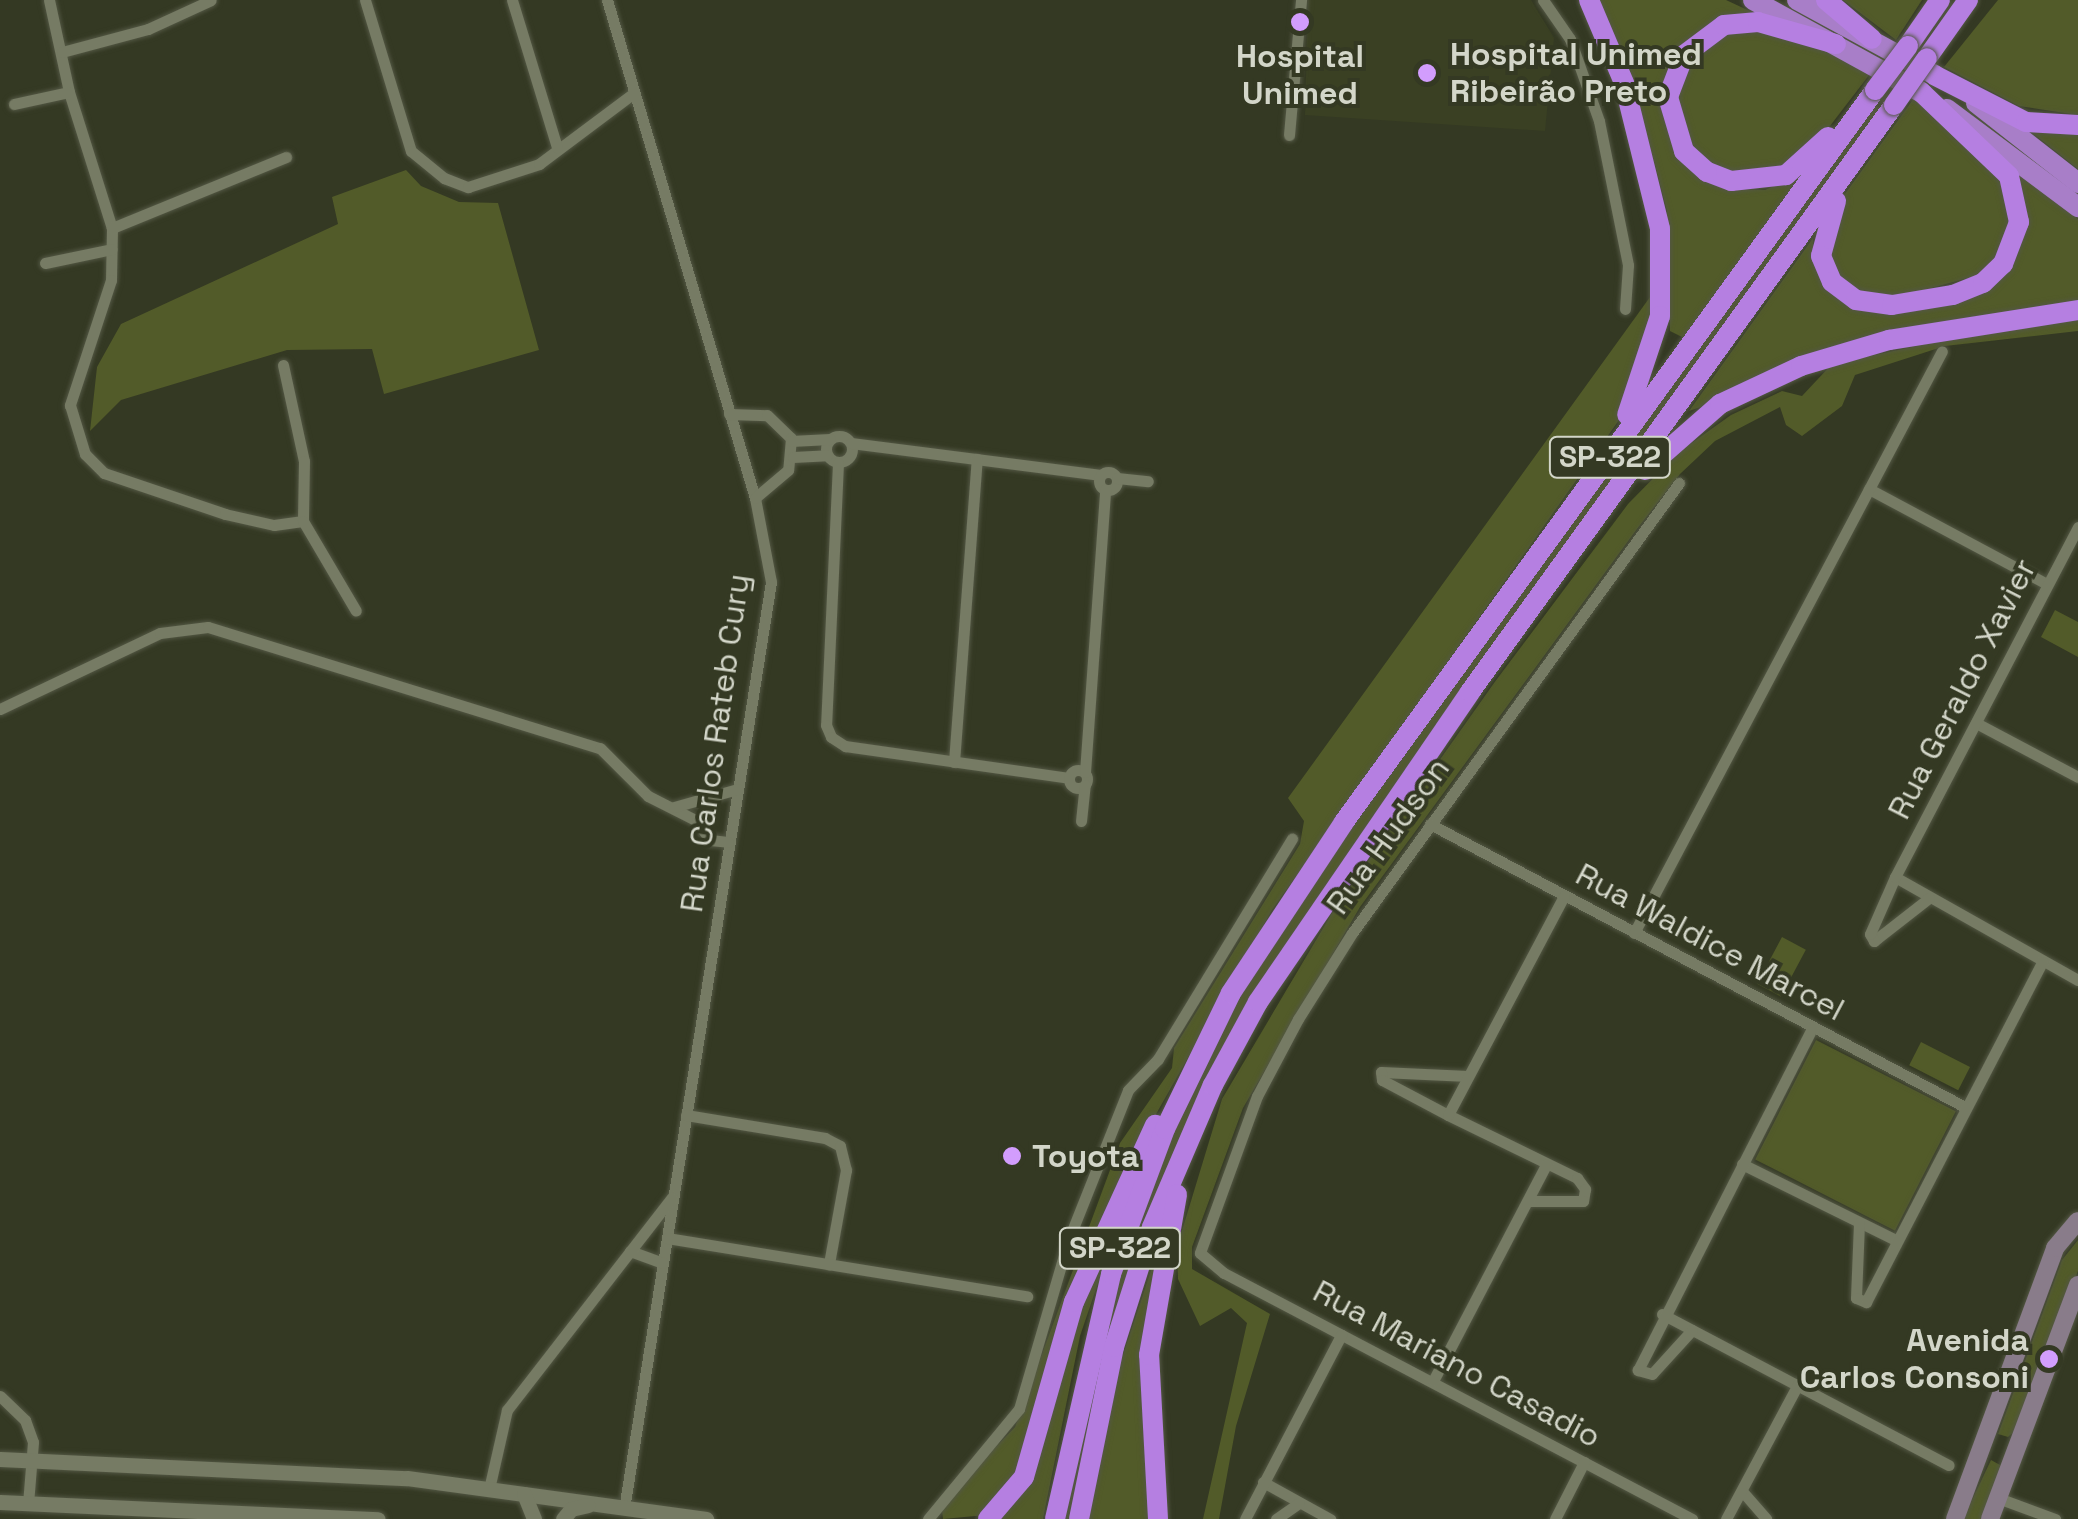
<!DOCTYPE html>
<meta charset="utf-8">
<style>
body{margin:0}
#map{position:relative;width:2078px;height:1519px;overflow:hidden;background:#343923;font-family:"Space Grotesk",sans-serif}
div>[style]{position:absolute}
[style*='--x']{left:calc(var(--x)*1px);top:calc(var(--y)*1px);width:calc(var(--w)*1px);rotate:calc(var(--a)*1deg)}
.built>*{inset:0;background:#3a4023}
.green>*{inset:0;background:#525b29;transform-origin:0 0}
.roads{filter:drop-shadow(0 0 2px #535744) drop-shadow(0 0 2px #535744)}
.minor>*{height:11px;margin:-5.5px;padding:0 5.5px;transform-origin:5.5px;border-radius:5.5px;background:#767b64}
.minor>.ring{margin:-5.5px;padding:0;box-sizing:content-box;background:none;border:11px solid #767b64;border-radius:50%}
.tertiary>*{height:15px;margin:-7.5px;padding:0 7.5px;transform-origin:7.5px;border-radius:7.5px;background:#767b64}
.secondary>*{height:18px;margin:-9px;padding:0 9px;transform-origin:9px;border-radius:9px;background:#897c8a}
.trunk>*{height:20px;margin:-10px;padding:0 10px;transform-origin:10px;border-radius:10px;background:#a87ec8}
.motorway>*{height:20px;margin:-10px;padding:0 10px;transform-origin:10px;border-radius:10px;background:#b57fe1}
.bridges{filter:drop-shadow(0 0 2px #535744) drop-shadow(0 0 2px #535744)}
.motorway-bridge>*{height:20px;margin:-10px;padding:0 10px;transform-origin:10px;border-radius:10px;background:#b57fe1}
.dots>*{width:28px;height:28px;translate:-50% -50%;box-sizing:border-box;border:5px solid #343923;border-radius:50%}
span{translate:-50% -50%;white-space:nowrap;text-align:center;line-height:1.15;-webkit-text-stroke:8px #343923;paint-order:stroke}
.shield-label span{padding:2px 8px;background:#343923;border:2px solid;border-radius:8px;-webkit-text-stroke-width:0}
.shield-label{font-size:30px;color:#d3d6c9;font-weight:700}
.poi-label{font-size:32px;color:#d3d6c9;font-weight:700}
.left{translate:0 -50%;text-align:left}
.right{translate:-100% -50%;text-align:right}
.street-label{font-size:32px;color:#d3d6c9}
</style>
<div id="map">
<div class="built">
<div style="clip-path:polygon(1308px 0,1531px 0,1554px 38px,1545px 131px,1305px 115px)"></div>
</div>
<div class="green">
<div style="clip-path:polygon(1598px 0,1726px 0,1769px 20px,1730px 17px,1668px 79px,1663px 117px,1674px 147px,1736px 189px,1765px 190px,1794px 177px,1800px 182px,1686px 339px,1670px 331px,1667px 211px,1630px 70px)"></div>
<div style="clip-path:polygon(1843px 0,1922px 0,1896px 40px)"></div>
<div style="clip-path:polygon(1998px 0,2078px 0,2078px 115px,2019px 106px,1944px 67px)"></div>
<div style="clip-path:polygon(1762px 26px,1873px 70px,1810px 152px,1762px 177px,1713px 169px,1677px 130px,1676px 79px,1705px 39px)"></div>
<div style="clip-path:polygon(1914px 98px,1993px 160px,2012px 206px,2002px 253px,1979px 275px,1887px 300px,1850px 291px,1826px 256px,1839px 202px)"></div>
<div style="clip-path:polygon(1875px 105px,1880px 108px,1249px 999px,1183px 1130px,1129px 1267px,1093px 1395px,1071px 1519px,1061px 1519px,1072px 1447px,1136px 1218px,1213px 1040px,1288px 911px)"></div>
<div style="clip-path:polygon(2026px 128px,2078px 134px,2078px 169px)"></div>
<div style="clip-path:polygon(2005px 160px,2078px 219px,2078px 305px,1935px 327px,1689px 411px,1813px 238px,1813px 256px,1843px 298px,1953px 300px,2012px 258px)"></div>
<div style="clip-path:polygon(406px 170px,421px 186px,459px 202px,498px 203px,539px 350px,384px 394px,372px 349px,287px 350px,121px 400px,90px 431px,97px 367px,121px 324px,338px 224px,332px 197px)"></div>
<div style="clip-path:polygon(1658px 286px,1624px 413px,1272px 910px,1147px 1130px,1021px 1469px,986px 1515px,943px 1519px,942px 1511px,962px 1482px,1015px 1427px,1120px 1143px,1172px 1068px,1174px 1048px,1300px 844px,1304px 821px,1288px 798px)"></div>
<div style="clip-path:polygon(2078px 312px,2078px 331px,1945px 346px,1855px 375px,1842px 406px,1802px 436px,1786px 425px,1780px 407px,1715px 441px,1680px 474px,1637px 529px,1360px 907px,1243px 1108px,1192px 1247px,1192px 1269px,1270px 1314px,1236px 1426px,1219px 1519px,1203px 1519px,1247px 1323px,1231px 1308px,1200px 1326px,1178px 1279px,1177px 1247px,1222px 1099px,1335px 908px,1494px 683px,1628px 504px,1679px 452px,1731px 415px,1782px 391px,1802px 396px,1832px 364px)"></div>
<div style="clip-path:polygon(2055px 610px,2078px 622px,2078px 657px,2041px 637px)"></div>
<div style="left:1782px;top:937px;width:27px;height:53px;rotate:28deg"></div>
<div style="left:1816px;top:1040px;width:157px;height:134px;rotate:27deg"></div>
<div style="left:1921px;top:1042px;width:55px;height:26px;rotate:27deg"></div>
<div style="clip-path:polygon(1131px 1186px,1080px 1336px,1043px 1519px,999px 1519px,1033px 1479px,1074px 1325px)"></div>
<div style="clip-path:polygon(1162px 1237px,1152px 1519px,1089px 1519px,1118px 1370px)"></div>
<div style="clip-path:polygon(2078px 1240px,2078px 1271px,2016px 1430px,2008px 1437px,1998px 1434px,2062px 1260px)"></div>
<div style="clip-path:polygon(1991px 1460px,2000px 1465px,1999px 1477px,1984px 1519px,1963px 1519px)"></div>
</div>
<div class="roads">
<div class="minor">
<div style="--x:49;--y:0;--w:94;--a:77.7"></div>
<div style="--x:69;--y:92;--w:143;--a:72.5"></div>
<div style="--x:112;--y:228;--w:52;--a:91.1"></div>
<div style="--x:111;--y:280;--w:132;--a:108.2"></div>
<div style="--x:70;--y:405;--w:51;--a:73"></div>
<div style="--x:85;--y:454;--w:27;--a:45"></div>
<div style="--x:104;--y:473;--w:128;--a:18.7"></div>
<div style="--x:225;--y:514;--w:50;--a:12.7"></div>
<div style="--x:274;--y:525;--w:29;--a:-8"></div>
<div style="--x:365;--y:0;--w:158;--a:73.1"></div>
<div style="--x:411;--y:151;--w:43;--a:39.3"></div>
<div style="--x:444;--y:178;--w:26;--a:21"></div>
<div style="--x:468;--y:187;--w:75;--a:-17.9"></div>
<div style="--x:539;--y:164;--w:119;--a:-36.8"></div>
<div style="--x:512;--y:0;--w:154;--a:73"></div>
<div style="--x:607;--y:0;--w:520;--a:73.45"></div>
<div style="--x:755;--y:498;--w:86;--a:79.2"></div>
<div style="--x:771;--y:582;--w:939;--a:99.01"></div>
<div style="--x:1543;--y:0;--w:47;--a:55.3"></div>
<div style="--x:1570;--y:39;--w:87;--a:70.5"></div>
<div style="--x:1599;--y:121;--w:147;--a:78.6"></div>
<div style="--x:1628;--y:265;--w:44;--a:93.9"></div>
<div style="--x:62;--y:52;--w:89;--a:-15"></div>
<div style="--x:148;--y:29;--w:69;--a:-24.7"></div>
<div style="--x:14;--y:104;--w:56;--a:-12.3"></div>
<div style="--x:1289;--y:135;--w:136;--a:-84.9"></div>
<div style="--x:112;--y:228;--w:188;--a:-22.2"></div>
<div style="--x:45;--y:263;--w:68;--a:-11.8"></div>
<div style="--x:283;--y:365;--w:98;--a:77.7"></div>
<div style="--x:304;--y:461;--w:60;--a:91"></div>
<div style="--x:303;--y:521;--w:104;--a:59.5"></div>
<div style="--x:729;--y:414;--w:38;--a:2"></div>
<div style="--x:767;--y:415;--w:33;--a:44"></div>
<div style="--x:791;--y:438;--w:32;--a:95"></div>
<div style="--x:788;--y:470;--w:43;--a:139.7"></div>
<div class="ring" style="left:826px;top:436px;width:15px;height:15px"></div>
<div style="--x:791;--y:441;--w:39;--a:-3"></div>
<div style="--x:851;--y:443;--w:252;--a:7.3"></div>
<div style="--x:793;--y:457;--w:34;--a:-3"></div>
<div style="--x:838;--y:463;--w:262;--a:92.6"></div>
<div style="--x:826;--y:725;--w:13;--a:67"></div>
<div style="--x:831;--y:737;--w:17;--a:33"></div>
<div style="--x:845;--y:746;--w:226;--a:8.1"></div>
<div class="ring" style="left:1099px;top:472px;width:7px;height:7px"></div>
<div style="--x:1117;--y:478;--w:31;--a:6"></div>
<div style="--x:1679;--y:483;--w:556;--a:126"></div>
<div style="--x:1352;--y:933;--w:102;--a:122.1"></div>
<div style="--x:1298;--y:1019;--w:87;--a:118"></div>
<div style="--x:1257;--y:1096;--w:167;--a:110"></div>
<div style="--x:1200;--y:1253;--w:31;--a:40"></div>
<div style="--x:1224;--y:1273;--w:529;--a:27.73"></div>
<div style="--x:1869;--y:489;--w:202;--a:28.1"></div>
<div style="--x:0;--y:709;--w:177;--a:-25.4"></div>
<div style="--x:160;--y:633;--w:48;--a:-7.1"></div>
<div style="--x:208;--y:627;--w:410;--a:17.2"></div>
<div style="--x:600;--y:748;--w:68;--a:45"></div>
<div style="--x:648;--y:796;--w:55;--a:27"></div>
<div style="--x:697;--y:821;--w:23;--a:56"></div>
<div style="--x:710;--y:840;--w:18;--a:6"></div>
<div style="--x:1976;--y:723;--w:115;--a:27.9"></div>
<div style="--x:954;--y:762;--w:304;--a:-85.7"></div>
<div class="ring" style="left:1069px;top:770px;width:7px;height:7px"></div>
<div style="--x:1085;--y:772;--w:283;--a:-85.9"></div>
<div style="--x:674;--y:807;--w:66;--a:-15.9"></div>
<div style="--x:1081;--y:821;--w:36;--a:-84"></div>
<div style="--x:1430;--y:824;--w:605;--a:27.88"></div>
<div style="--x:1895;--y:877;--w:210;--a:29.4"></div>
<div style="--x:1929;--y:898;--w:70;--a:142"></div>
<div style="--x:1874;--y:941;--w:8;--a:-120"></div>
<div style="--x:1870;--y:934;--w:62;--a:-66.3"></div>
<div style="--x:1895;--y:877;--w:395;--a:-62.4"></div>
<div style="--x:1634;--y:933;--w:658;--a:-62.11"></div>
<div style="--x:1468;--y:1076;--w:87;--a:-177.4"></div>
<div style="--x:1381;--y:1072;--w:8;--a:83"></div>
<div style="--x:1382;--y:1080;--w:75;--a:27.9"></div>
<div style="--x:1448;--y:1115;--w:144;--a:26"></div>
<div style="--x:1577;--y:1178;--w:14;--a:54"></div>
<div style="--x:1585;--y:1189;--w:12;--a:99"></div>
<div style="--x:1583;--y:1201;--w:54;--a:180"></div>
<div style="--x:686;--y:1115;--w:141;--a:9.4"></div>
<div style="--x:825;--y:1138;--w:17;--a:28"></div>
<div style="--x:840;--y:1146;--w:25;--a:76"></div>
<div style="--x:846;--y:1170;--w:96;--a:100.3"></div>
<div style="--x:1448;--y:1115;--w:248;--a:-62.1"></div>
<div style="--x:1742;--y:1164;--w:172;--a:26.3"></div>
<div style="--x:1859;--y:1223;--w:75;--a:92.3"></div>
<div style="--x:1856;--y:1298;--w:11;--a:22"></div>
<div style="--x:1866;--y:1302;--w:383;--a:-62.6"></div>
<div style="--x:667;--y:1238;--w:365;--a:9.2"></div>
<div style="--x:630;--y:1251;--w:35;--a:20"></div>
<div style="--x:1662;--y:1314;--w:324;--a:27.8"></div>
<div style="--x:1692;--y:1330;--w:59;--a:132.3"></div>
<div style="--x:1652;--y:1374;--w:15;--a:-164"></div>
<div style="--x:1638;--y:1370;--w:385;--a:-63"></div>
<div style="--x:1433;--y:1381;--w:244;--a:-62.4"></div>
<div style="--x:0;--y:1396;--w:35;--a:44"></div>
<div style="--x:25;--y:1420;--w:23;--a:70"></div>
<div style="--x:33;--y:1442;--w:62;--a:94.6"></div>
<div style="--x:1263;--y:1482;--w:77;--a:28.9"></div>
<div style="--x:489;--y:1489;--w:81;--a:-77.2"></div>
<div style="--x:507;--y:1410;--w:269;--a:-52.2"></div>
<div style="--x:1742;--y:1491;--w:37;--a:49"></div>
<div style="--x:1998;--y:1498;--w:61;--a:20.2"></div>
<div style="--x:928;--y:1519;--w:143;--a:-50.4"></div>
<div style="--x:1019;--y:1409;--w:175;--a:-73.7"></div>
<div style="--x:1068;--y:1241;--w:162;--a:-68.3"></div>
<div style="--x:1128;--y:1090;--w:43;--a:-45.9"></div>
<div style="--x:1158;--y:1059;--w:258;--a:-58.7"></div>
<div style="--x:1245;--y:1519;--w:208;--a:-62.4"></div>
<div style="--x:1276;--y:1519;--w:28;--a:-35"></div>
<div style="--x:1555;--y:1519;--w:64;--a:-63"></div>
<div style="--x:1726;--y:1519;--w:153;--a:-61.9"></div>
</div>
<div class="tertiary">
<div style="--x:0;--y:1459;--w:407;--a:2.7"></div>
<div style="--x:407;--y:1478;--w:302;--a:7.8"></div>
<div style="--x:524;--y:1494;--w:27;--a:68"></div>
<div style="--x:0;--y:1502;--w:378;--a:2.6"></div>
<div style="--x:563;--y:1519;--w:13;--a:-51"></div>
<div style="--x:571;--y:1509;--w:17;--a:-13"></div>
</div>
<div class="secondary">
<div style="--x:1955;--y:1519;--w:289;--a:-69.7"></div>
<div style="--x:2055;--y:1248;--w:35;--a:-50"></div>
<div style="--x:1990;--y:1519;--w:250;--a:-69.4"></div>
</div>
<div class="trunk">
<div style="--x:1753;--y:0;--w:193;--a:28.8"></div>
<div style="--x:1797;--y:0;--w:157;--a:28.5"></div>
<div style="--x:1976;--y:103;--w:130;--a:38.1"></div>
<div style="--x:1947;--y:109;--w:164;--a:36.8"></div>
</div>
<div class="motorway">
<div style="--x:1589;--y:0;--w:90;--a:67.1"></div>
<div style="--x:1624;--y:83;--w:150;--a:76.1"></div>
<div style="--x:1660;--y:229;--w:87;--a:90"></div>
<div style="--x:1660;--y:316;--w:104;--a:108.4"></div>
<div style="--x:1826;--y:0;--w:60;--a:40.3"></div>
<div style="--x:1908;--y:46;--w:56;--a:-55.2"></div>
<div style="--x:1927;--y:58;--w:71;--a:-54.7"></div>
<div style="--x:1934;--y:75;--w:103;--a:27.1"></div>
<div style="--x:2026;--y:122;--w:52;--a:3.3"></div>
<div style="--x:1828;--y:137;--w:57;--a:137.9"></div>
<div style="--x:1786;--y:175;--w:55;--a:173.8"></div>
<div style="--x:1731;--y:181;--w:26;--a:-159"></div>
<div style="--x:1707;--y:172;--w:31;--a:-138"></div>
<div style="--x:1684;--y:151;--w:56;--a:-106.5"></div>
<div style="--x:1668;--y:97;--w:45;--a:-69.1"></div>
<div style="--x:1684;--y:55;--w:50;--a:-36.9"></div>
<div style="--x:1724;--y:25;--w:34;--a:-5"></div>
<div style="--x:1758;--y:22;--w:81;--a:15.8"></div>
<div style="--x:1836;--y:201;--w:57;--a:105.3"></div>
<div style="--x:1821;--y:256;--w:28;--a:67"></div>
<div style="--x:1832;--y:282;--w:30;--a:37"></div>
<div style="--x:1856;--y:300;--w:36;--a:8"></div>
<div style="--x:1892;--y:305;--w:62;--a:-9.3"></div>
<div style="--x:1953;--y:295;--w:32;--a:-22"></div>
<div style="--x:1983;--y:283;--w:28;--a:-44"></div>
<div style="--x:2003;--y:264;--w:45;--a:-69.1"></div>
<div style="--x:2019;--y:222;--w:47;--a:-102.3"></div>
<div style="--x:2009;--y:176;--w:123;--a:-136.3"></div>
<div style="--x:1645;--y:470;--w:100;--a:-41.3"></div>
<div style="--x:1720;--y:404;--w:89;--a:-25.1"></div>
<div style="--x:1801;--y:366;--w:92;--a:-16.5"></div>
<div style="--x:1889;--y:340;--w:191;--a:-9"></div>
<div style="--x:988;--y:1519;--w:55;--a:-49.4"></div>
<div style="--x:1024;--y:1477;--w:182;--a:-74.1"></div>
<div style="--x:1074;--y:1302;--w:195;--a:-65.4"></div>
<div style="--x:1055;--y:1519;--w:251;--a:-77.1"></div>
<div style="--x:1111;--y:1274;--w:155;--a:-69.6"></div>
<div style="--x:1165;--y:1129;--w:151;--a:-64.1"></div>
<div style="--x:1231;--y:993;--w:205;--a:-56.5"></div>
<div style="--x:1344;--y:822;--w:904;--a:-54.04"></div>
<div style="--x:1079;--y:1519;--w:176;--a:-78.5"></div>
<div style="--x:1114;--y:1347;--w:126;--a:-72.4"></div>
<div style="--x:1152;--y:1227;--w:155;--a:-66.8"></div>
<div style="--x:1213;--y:1085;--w:94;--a:-61.5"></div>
<div style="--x:1258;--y:1002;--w:376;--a:-55.6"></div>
<div style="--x:1470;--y:692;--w:724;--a:-54.16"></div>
<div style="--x:1158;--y:1519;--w:164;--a:-93.1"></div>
<div style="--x:1149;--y:1355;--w:163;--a:-80.1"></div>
</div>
</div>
<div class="bridges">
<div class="motorway-bridge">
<div style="--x:1875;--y:90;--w:55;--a:-53.1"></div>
<div style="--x:1894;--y:105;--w:57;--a:-54.9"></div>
</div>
</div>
<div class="dots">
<div style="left:1300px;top:22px;background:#d29dfd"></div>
<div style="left:1427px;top:73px;background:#d29dfd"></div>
<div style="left:1012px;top:1156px;background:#d29dfd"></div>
<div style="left:2049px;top:1359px;background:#d29dfd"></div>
</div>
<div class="shield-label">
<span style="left:1610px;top:457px">SP-322</span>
<span style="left:1120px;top:1248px">SP-322</span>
</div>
<div class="poi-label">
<span class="left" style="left:1450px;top:73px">Hospital Unimed<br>Ribeirão Preto</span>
<span style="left:1300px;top:75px">Hospital<br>Unimed</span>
<span class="left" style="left:1032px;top:1156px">Toyota</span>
<span class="right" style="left:2029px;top:1359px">Avenida<br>Carlos Consoni</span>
</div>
<div class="street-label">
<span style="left:1962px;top:689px;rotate:-63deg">Rua Geraldo Xavier</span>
<span style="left:715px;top:743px;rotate:-82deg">Rua Carlos Rateb Cury</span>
<span style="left:1388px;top:836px;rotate:-54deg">Rua Hudson</span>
<span style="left:1710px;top:942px;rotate:28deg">Rua Waldice Marcel</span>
<span style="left:1457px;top:1364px;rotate:28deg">Rua Mariano Casadio</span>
</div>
</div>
